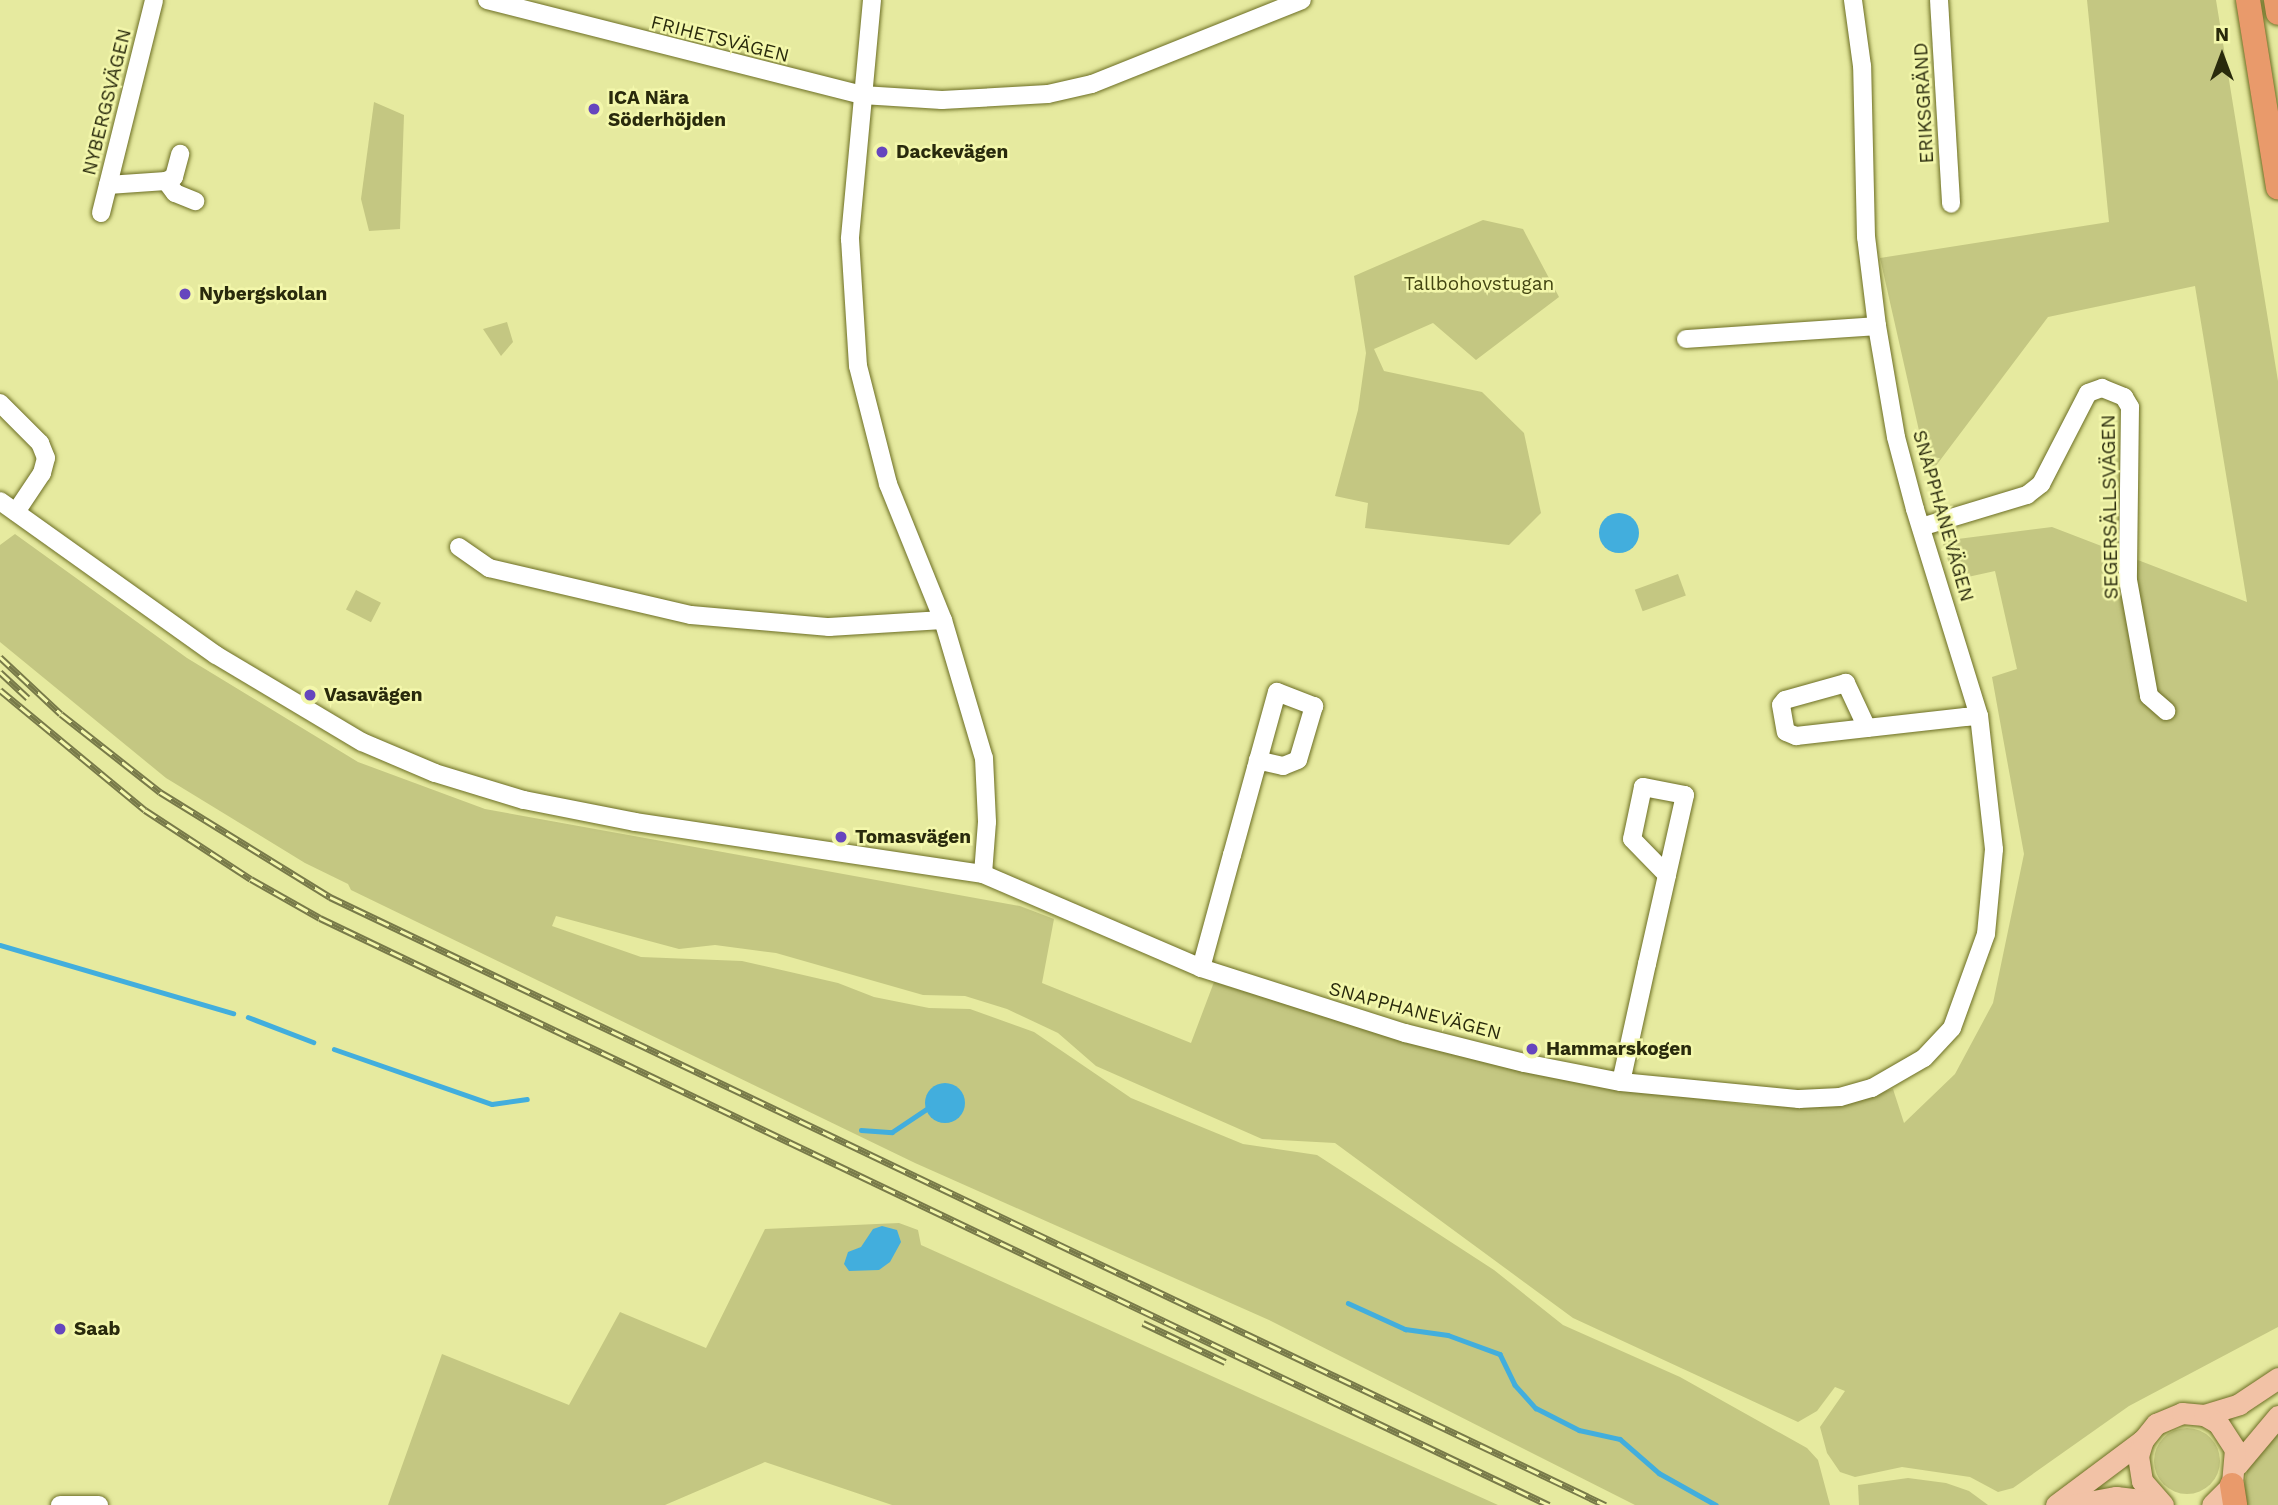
<!DOCTYPE html>
<meta charset="utf-8">
<style>
body{margin:0}
#map{position:relative;width:2278px;height:1505px;overflow:hidden;background:#e6ea9f;font-family:"Work Sans",sans-serif}
div>[style]{position:absolute}
[style*='--x']{left:calc(var(--x)*1px);top:calc(var(--y)*1px);width:calc(var(--w)*1px);rotate:calc(var(--a)*1deg)}
.green>*{inset:0;background:#c4c782;transform-origin:0 0}
.round{border-radius:50%}
.water>*{inset:0;background:#42aedd}
.stream>*{height:4.5px;margin:-2.25px;padding:0 2.25px;transform-origin:2.25px;border-radius:2.25px;background:#42aedd}
.roads{filter:drop-shadow(0 0 2px #6c6e24) drop-shadow(0 0 2px #6c6e24)}
.minor>*{height:18px;margin:-9px;padding:0 9px;transform-origin:9px;border-radius:9px;background:#fff}
.major>*{height:21px;margin:-10.5px;padding:0 10.5px;transform-origin:10.5px;border-radius:10.5px;background:#f2c2a6}
.highway>*{height:24px;margin:-12px;padding:0 12px;transform-origin:12px;border-radius:12px;background:#e99a6b}
.rail>*{height:7px;margin-top:-3.5px;transform-origin:0;background:repeating-linear-gradient(90deg,#f3f7ab 0 13px,#787a49 0 26px);box-sizing:border-box;border-block:2px solid #787a49}
.dots>*{width:19px;height:19px;translate:-50% -50%;box-sizing:border-box;border:4px solid #f3f7ab;border-radius:50%}
span{translate:-50% -50%;white-space:nowrap;text-align:center;line-height:1.15;-webkit-text-stroke:5px #f3f7ab;paint-order:stroke}
.street-label{font-size:19px;color:#292a0c}
.poi-label{font-size:19px;color:#292a0c;font-weight:700}
.left{translate:0 -50%;text-align:left}
.park-label{font-size:19px;color:#434511}
.north{position:absolute;left:2187px;top:21px;width:70px;height:70px;-webkit-text-stroke:5px #f3f7ab;paint-order:stroke;rotate:0deg;font-size:19px;font-weight:700;line-height:28px;text-align:center;color:#292a0c}
.north::after{content:'';display:block;margin:auto;width:24px;height:32px;background:#292a0c;clip-path:polygon(50% 0,100% 100%,50% 72%,0 100%)}
</style>
<div id="map">
<div class="green">
<div style="clip-path:polygon(2087px 0,2216px 0,2278px 381px,2278px 1327px,2129px 1406px,2013px 1488px,1998px 1492px,1970px 1477px,1902px 1467px,1855px 1477px,1840px 1472px,1827px 1453px,1820px 1427px,1845px 1391px,1835px 1387px,1817px 1411px,1798px 1422px,1573px 1318px,1335px 1143px,1262px 1139px,1096px 1066px,1058px 1033px,1007px 1009px,965px 996px,923px 995px,776px 953px,715px 945px,679px 949px,556px 916px,552px 926px,641px 957px,742px 961px,838px 983px,874px 997px,929px 1008px,970px 1009px,1034px 1032px,1131px 1098px,1243px 1144px,1317px 1155px,1494px 1270px,1563px 1325px,1680px 1377px,1807px 1448px,1818px 1460px,1830px 1505px,1635px 1505px,1269px 1320px,915px 1163px,351px 890px,348px 884px,305px 863px,166px 778px,0 642px,0 545px,15px 534px,187px 658px,358px 762px,485px 809px,1020px 906px,1054px 919px,1042px 983px,1191px 1043px,1214px 982px,1430px 1049px,1618px 1088px,1755px 1106px,1832px 1107px,1893px 1089px,1904px 1123px,1955px 1074px,1993px 1003px,2024px 854px,1992px 677px,2017px 669px,1995px 571px,1954px 580px,1942px 541px,2052px 527px,2247px 602px,2195px 286px,2048px 317px,1929px 475px,1880px 258px,2109px 222px)"></div>
<div style="clip-path:polygon(374px 102px,404px 115px,400px 229px,369px 231px,361px 199px)"></div>
<div style="clip-path:polygon(1483px 220px,1523px 229px,1559px 297px,1476px 360px,1433px 323px,1374px 349px,1384px 371px,1482px 392px,1524px 433px,1541px 513px,1509px 545px,1365px 528px,1368px 503px,1335px 496px,1358px 410px,1366px 353px,1354px 276px)"></div>
<div style="clip-path:polygon(507px 322px,513px 342px,501px 356px,483px 329px)"></div>
<div style="left:1678px;top:574px;width:23px;height:46px;rotate:70deg"></div>
<div style="left:356px;top:590px;width:28px;height:22px;rotate:27deg"></div>
<div style="clip-path:polygon(899px 1223px,918px 1230px,921px 1245px,1498px 1505px,892px 1505px,765px 1462px,665px 1505px,388px 1505px,442px 1354px,569px 1405px,620px 1312px,706px 1348px,765px 1229px)"></div>
<div class="round" style="left:2154px;top:1428px;width:66px;height:66px"></div>
<div style="clip-path:polygon(2278px 1431px,2278px 1505px,2247px 1505px,2243px 1491px,2249px 1462px)"></div>
<div style="clip-path:polygon(1908px 1478px,1946px 1483px,1969px 1491px,1988px 1505px,1859px 1505px,1858px 1485px)"></div>
</div>
<div class="water">
<div class="round" style="left:1599px;top:513px;width:40px;height:40px"></div>
<div class="round" style="left:925px;top:1083px;width:40px;height:40px"></div>
<div style="clip-path:polygon(882px 1226px,897px 1230px,901px 1242px,890px 1262px,879px 1270px,849px 1271px,844px 1264px,848px 1252px,861px 1247px,873px 1229px)"></div>
</div>
<div class="stream">
<div style="--x:0;--y:945;--w:243;--a:16.3"></div>
<div style="--x:248;--y:1017;--w:70;--a:21"></div>
<div style="--x:334;--y:1049;--w:167;--a:19.2"></div>
<div style="--x:492;--y:1104;--w:35;--a:-8"></div>
<div style="--x:861;--y:1130;--w:31;--a:4"></div>
<div style="--x:892;--y:1132;--w:43;--a:-33.7"></div>
<div style="--x:1348;--y:1303;--w:63;--a:24.5"></div>
<div style="--x:1405;--y:1329;--w:43;--a:7.9"></div>
<div style="--x:1448;--y:1335;--w:55;--a:20.1"></div>
<div style="--x:1500;--y:1354;--w:34;--a:64"></div>
<div style="--x:1515;--y:1385;--w:31;--a:48"></div>
<div style="--x:1536;--y:1408;--w:48;--a:27.1"></div>
<div style="--x:1579;--y:1430;--w:42;--a:12.4"></div>
<div style="--x:1620;--y:1439;--w:52;--a:41.1"></div>
<div style="--x:1659;--y:1473;--w:65;--a:29.3"></div>
</div>
<div class="roads">
<div class="minor">
<div style="--x:487;--y:0;--w:387;--a:14.2"></div>
<div style="--x:862;--y:95;--w:80;--a:3.6"></div>
<div style="--x:942;--y:100;--w:106;--a:-3.2"></div>
<div style="--x:1048;--y:94;--w:45;--a:-12.8"></div>
<div style="--x:1092;--y:84;--w:226;--a:-21.8"></div>
<div style="--x:872;--y:0;--w:240;--a:95.3"></div>
<div style="--x:850;--y:239;--w:127;--a:86.4"></div>
<div style="--x:858;--y:366;--w:122;--a:75.7"></div>
<div style="--x:888;--y:484;--w:147;--a:68"></div>
<div style="--x:943;--y:620;--w:144;--a:73.5"></div>
<div style="--x:984;--y:758;--w:64;--a:87.3"></div>
<div style="--x:987;--y:822;--w:52;--a:94.4"></div>
<div style="--x:1939;--y:0;--w:204;--a:86.6"></div>
<div style="--x:166;--y:181;--w:9;--a:-27"></div>
<div style="--x:174;--y:177;--w:24;--a:-75"></div>
<div style="--x:108;--y:185;--w:58;--a:-3.9"></div>
<div style="--x:166;--y:181;--w:15;--a:53"></div>
<div style="--x:175;--y:193;--w:22;--a:22"></div>
<div style="--x:101;--y:213;--w:219;--a:-76"></div>
<div style="--x:1686;--y:339;--w:191;--a:-3.9"></div>
<div style="--x:0;--y:403;--w:57;--a:45"></div>
<div style="--x:40;--y:443;--w:16;--a:68"></div>
<div style="--x:46;--y:458;--w:16;--a:105"></div>
<div style="--x:42;--y:473;--w:47;--a:123.7"></div>
<div style="--x:0;--y:501;--w:265;--a:35.5"></div>
<div style="--x:216;--y:655;--w:170;--a:30.8"></div>
<div style="--x:362;--y:742;--w:79;--a:23"></div>
<div style="--x:435;--y:773;--w:93;--a:16.9"></div>
<div style="--x:524;--y:800;--w:113;--a:11.2"></div>
<div style="--x:635;--y:822;--w:352;--a:8.5"></div>
<div style="--x:983;--y:874;--w:237;--a:23.3"></div>
<div style="--x:1201;--y:968;--w:214;--a:17.7"></div>
<div style="--x:1405;--y:1033;--w:123;--a:14.1"></div>
<div style="--x:1524;--y:1063;--w:99;--a:11.1"></div>
<div style="--x:1621;--y:1082;--w:179;--a:5.5"></div>
<div style="--x:1799;--y:1099;--w:41;--a:-2.8"></div>
<div style="--x:1840;--y:1097;--w:33;--a:-16"></div>
<div style="--x:1872;--y:1088;--w:60;--a:-30"></div>
<div style="--x:1924;--y:1058;--w:41;--a:-47"></div>
<div style="--x:1952;--y:1028;--w:100;--a:-70.1"></div>
<div style="--x:1986;--y:934;--w:85;--a:-84.6"></div>
<div style="--x:1994;--y:849;--w:134;--a:-96.4"></div>
<div style="--x:1979;--y:716;--w:217;--a:-107.2"></div>
<div style="--x:1915;--y:509;--w:74;--a:-104.8"></div>
<div style="--x:1896;--y:437;--w:113;--a:-99.7"></div>
<div style="--x:1877;--y:326;--w:90;--a:-97"></div>
<div style="--x:1866;--y:237;--w:171;--a:-91.3"></div>
<div style="--x:1862;--y:66;--w:67;--a:-97.8"></div>
<div style="--x:1921;--y:527;--w:111;--a:-16.8"></div>
<div style="--x:2027;--y:495;--w:18;--a:-38"></div>
<div style="--x:2041;--y:484;--w:102;--a:-62.7"></div>
<div style="--x:2088;--y:393;--w:15;--a:-20"></div>
<div style="--x:2102;--y:388;--w:24;--a:22"></div>
<div style="--x:2124;--y:397;--w:12;--a:59"></div>
<div style="--x:2130;--y:407;--w:173;--a:90.7"></div>
<div style="--x:2128;--y:580;--w:118;--a:79.7"></div>
<div style="--x:2149;--y:696;--w:23;--a:41"></div>
<div style="--x:459;--y:547;--w:37;--a:35"></div>
<div style="--x:489;--y:568;--w:207;--a:13.1"></div>
<div style="--x:691;--y:615;--w:139;--a:5"></div>
<div style="--x:829;--y:627;--w:114;--a:-3.5"></div>
<div style="--x:1867;--y:728;--w:50;--a:-115"></div>
<div style="--x:1846;--y:683;--w:63;--a:164.4"></div>
<div style="--x:1785;--y:700;--w:6;--a:129"></div>
<div style="--x:1781;--y:705;--w:27;--a:80"></div>
<div style="--x:1786;--y:732;--w:11;--a:22"></div>
<div style="--x:1796;--y:736;--w:170;--a:-6.4"></div>
<div style="--x:1965;--y:717;--w:14;--a:-4"></div>
<div style="--x:1201;--y:968;--w:117;--a:-74.7"></div>
<div style="--x:1232;--y:855;--w:90;--a:-74.6"></div>
<div style="--x:1256;--y:768;--w:79;--a:-74.6"></div>
<div style="--x:1277;--y:692;--w:40;--a:21"></div>
<div style="--x:1314;--y:706;--w:56;--a:106.5"></div>
<div style="--x:1298;--y:760;--w:16;--a:158"></div>
<div style="--x:1283;--y:766;--w:26;--a:-167"></div>
<div style="--x:1621;--y:1082;--w:121;--a:-77.6"></div>
<div style="--x:1647;--y:964;--w:91;--a:-77.3"></div>
<div style="--x:1667;--y:875;--w:82;--a:-77.3"></div>
<div style="--x:1685;--y:795;--w:43;--a:-169.2"></div>
<div style="--x:1643;--y:787;--w:53;--a:101.9"></div>
<div style="--x:1632;--y:839;--w:50;--a:45.8"></div>
<div style="--x:60;--y:1505;--w:39;--a:0"></div>
</div>
<div class="major">
<div style="--x:2204;--y:1415;--w:37;--a:-17"></div>
<div style="--x:2239;--y:1404;--w:47;--a:-33.7"></div>
<div style="--x:2237;--y:1465;--w:64;--a:-50.1"></div>
<div style="--x:2056;--y:1505;--w:109;--a:-36.8"></div>
<div style="--x:2072;--y:1505;--w:45;--a:-10.3"></div>
<div style="--x:2116;--y:1497;--w:42;--a:6.8"></div>
<div style="--x:2163;--y:1505;--w:32;--a:-131"></div>
<div style="--x:2142;--y:1481;--w:25;--a:-99"></div>
<div style="--x:2138;--y:1456;--w:17;--a:-73"></div>
<div style="--x:2143;--y:1440;--w:21;--a:-51"></div>
<div style="--x:2156;--y:1424;--w:28;--a:-23"></div>
<div style="--x:2182;--y:1413;--w:22;--a:5"></div>
<div style="--x:2204;--y:1415;--w:16;--a:30"></div>
<div style="--x:2218;--y:1423;--w:31;--a:57"></div>
<div style="--x:2235;--y:1449;--w:36;--a:95"></div>
<div style="--x:2232;--y:1485;--w:28;--a:135"></div>
</div>
<div class="highway">
<div style="--x:2248;--y:0;--w:190;--a:80.9"></div>
<div style="--x:2276;--y:0;--w:13;--a:81"></div>
<div style="--x:2232;--y:1485;--w:20;--a:81"></div>
</div>
</div>
<div class="rail">
<div style="--x:0;--y:657;--w:83;--a:43.1"></div>
<div style="--x:61;--y:714;--w:126;--a:38.2"></div>
<div style="--x:160;--y:792;--w:200;--a:31.7"></div>
<div style="--x:330;--y:897;--w:1413;--a:25.49"></div>
<div style="--x:0;--y:672;--w:38;--a:43"></div>
<div style="--x:0;--y:690;--w:188;--a:39.6"></div>
<div style="--x:145;--y:810;--w:126;--a:33.1"></div>
<div style="--x:251;--y:879;--w:79;--a:29.5"></div>
<div style="--x:320;--y:918;--w:1362;--a:25.53"></div>
<div style="--x:1143;--y:1323;--w:91;--a:25.4"></div>
</div>
<div class="dots">
<div style="left:594px;top:109px;background:#6646be"></div>
<div style="left:882px;top:152px;background:#6646be"></div>
<div style="left:185px;top:294px;background:#6646be"></div>
<div style="left:310px;top:695px;background:#6646be"></div>
<div style="left:841px;top:837px;background:#6646be"></div>
<div style="left:1532px;top:1049px;background:#6646be"></div>
<div style="left:60px;top:1329px;background:#6646be"></div>
</div>
<div class="street-label">
<span style="left:720px;top:39px;rotate:14deg">FRIHETSVÄGEN</span>
<span style="left:107px;top:102px;rotate:-76deg">NYBERGSVÄGEN</span>
<span style="left:1924px;top:103px;rotate:-93deg">ERIKSGRÄND</span>
<span style="left:2110px;top:507px;rotate:-91deg">SEGERSÄLLSVÄGEN</span>
<span style="left:1943px;top:516px;rotate:74deg">SNAPPHANEVÄGEN</span>
<span style="left:1415px;top:1011px;rotate:15deg">SNAPPHANEVÄGEN</span>
</div>
<div class="poi-label">
<span class="left" style="left:608px;top:109px">ICA Nära<br>Söderhöjden</span>
<span class="left" style="left:896px;top:152px">Dackevägen</span>
<span class="left" style="left:199px;top:294px">Nybergskolan</span>
<span class="left" style="left:324px;top:695px">Vasavägen</span>
<span class="left" style="left:855px;top:837px">Tomasvägen</span>
<span class="left" style="left:1546px;top:1049px">Hammarskogen</span>
<span class="left" style="left:74px;top:1329px">Saab</span>
</div>
<div class="park-label">
<span style="left:1479px;top:284px">Tallbohovstugan</span>
</div>
<div class="north">N</div>
</div>
